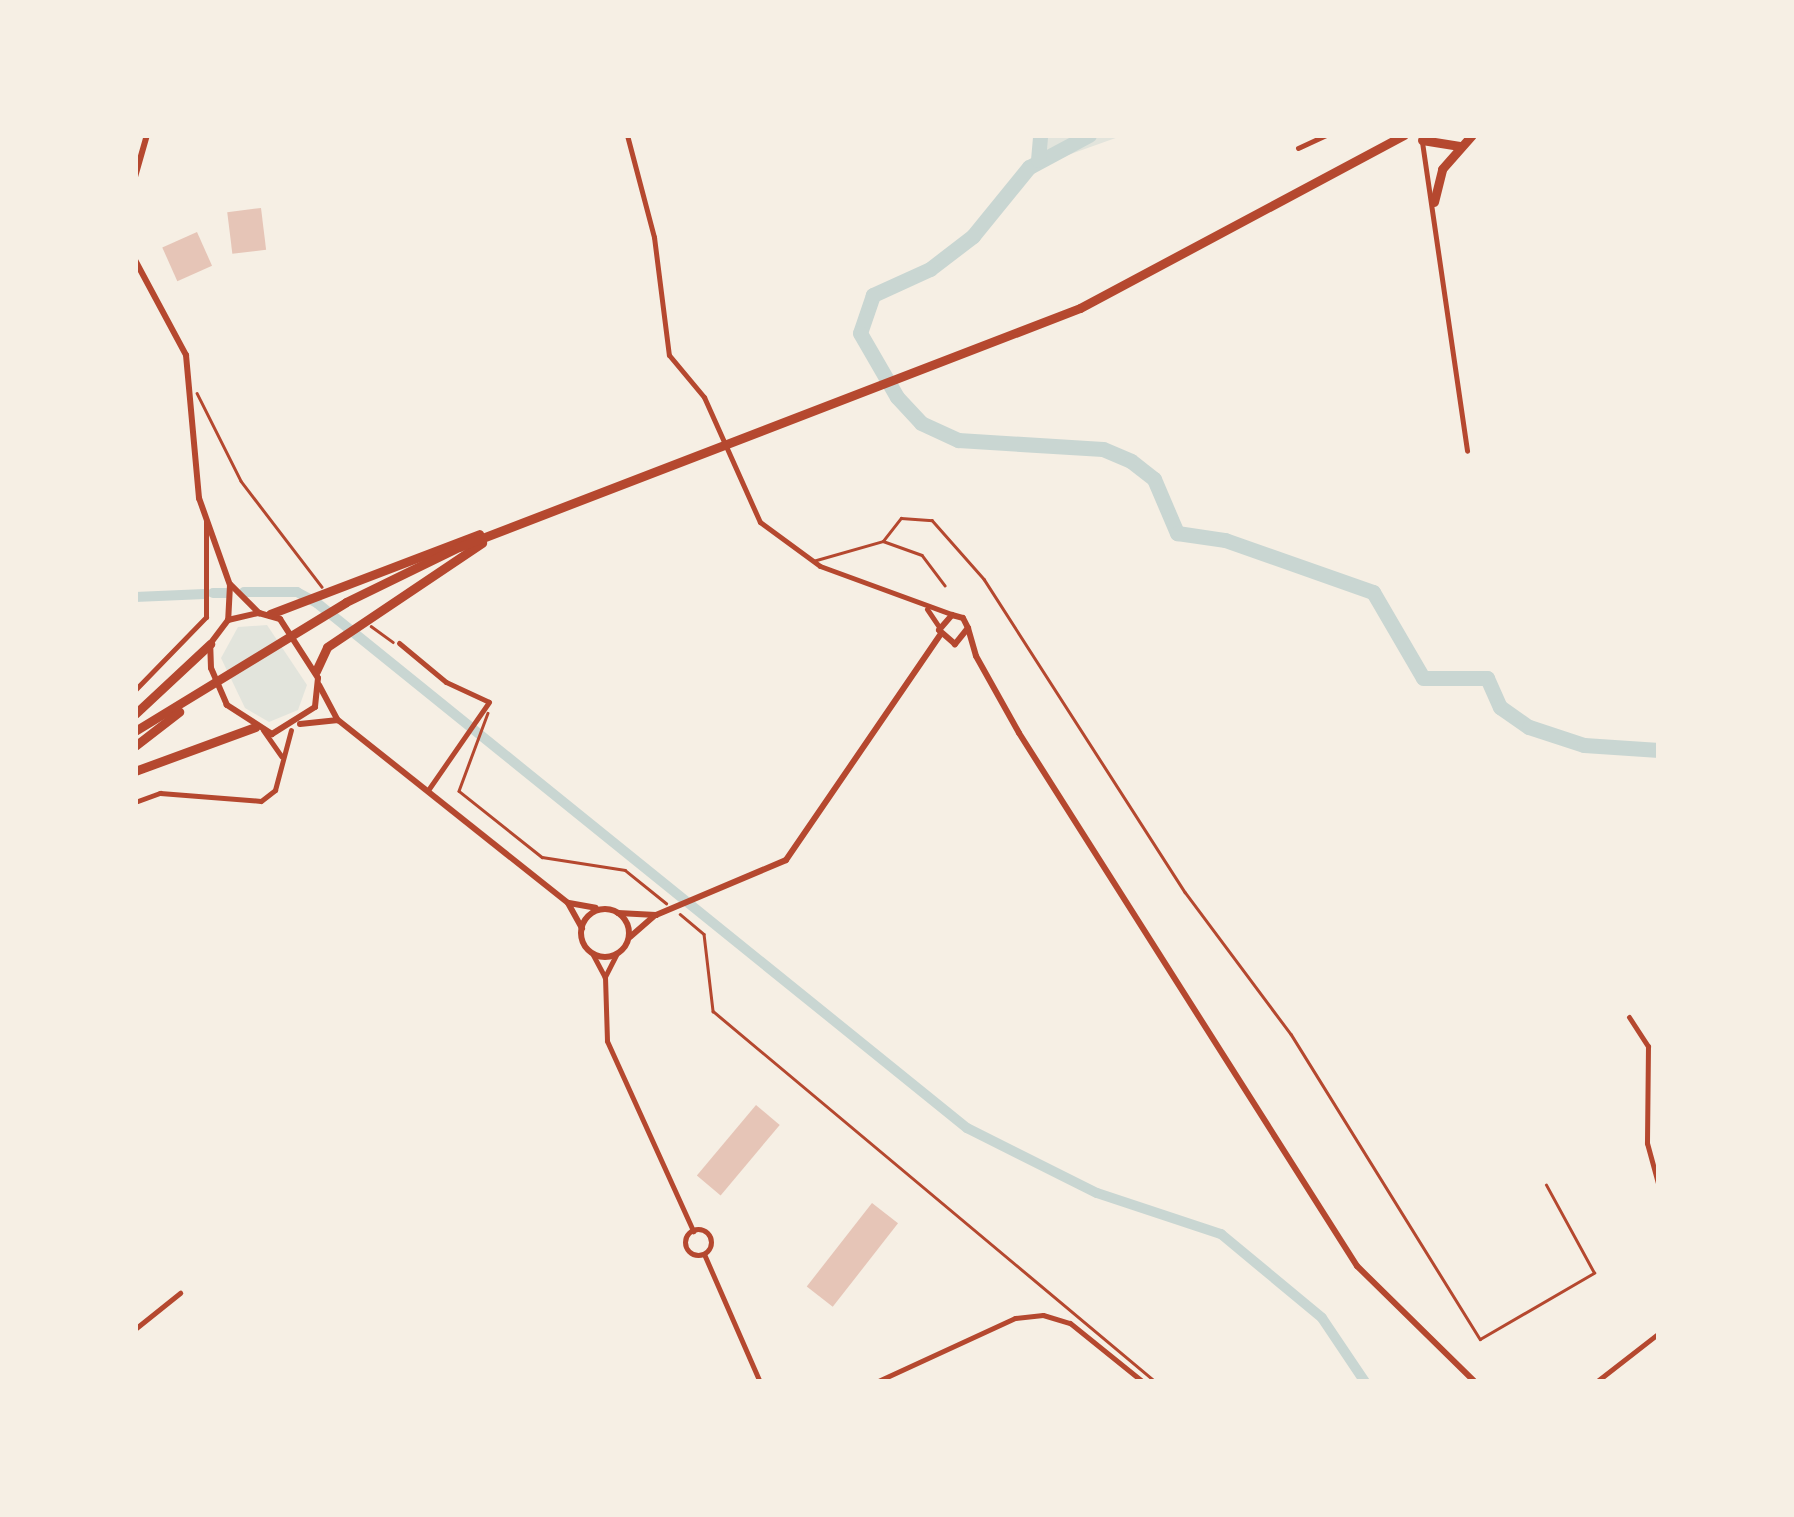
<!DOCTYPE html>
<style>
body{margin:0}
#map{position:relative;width:1794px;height:1517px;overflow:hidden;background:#f6efe4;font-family:"Roboto Condensed",sans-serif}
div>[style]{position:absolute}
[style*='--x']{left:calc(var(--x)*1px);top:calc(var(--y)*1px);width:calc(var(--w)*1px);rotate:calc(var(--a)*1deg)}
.green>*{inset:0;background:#e2e4dc}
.canal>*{height:10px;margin:-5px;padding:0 5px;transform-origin:5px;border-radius:5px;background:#c9d6d2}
.river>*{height:15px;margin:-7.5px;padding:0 7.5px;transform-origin:7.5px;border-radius:7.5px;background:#c9d6d2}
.building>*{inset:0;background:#e6c5b7;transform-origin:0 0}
.path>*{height:2.5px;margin:-1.25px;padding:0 1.25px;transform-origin:1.25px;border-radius:1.25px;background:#b5482f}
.service>*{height:2.5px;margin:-1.25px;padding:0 1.25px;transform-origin:1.25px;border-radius:1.25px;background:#b5482f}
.minor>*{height:5px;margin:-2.5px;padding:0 2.5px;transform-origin:2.5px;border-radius:2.5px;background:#b5482f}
.minor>.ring{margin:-2.5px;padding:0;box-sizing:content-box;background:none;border:5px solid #b5482f;border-radius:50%}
.tertiary>*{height:6px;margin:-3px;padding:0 3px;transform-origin:3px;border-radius:3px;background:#b5482f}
.tertiary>.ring{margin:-3px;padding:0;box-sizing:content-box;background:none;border:6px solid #b5482f;border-radius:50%}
.trunk>*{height:9px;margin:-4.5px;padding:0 4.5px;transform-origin:4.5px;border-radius:4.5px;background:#b5482f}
span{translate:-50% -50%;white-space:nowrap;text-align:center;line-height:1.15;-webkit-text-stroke:9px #f6efe4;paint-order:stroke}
.frame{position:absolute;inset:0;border:138px solid #f6efe4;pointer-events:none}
</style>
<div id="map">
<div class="green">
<div style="clip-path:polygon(1040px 135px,1124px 135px,1040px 165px)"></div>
<div style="clip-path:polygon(267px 625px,307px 685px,298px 710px,269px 722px,245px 708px,221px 658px,238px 627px)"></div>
</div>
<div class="canal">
<div style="--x:244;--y:592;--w:53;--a:0"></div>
<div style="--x:297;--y:592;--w:23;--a:29"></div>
<div style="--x:317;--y:603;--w:836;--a:38.93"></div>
<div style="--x:967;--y:1128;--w:145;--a:26.6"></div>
<div style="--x:1097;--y:1193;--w:131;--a:18.3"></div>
<div style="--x:1221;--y:1234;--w:131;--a:39.7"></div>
<div style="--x:1322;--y:1318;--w:77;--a:56.1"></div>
<div style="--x:213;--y:593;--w:13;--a:0"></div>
<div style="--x:135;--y:597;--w:70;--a:-2.5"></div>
</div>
<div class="river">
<div style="--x:1089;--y:135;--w:68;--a:151.9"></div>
<div style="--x:1029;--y:167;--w:89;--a:129.1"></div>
<div style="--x:973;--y:236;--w:54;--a:142.5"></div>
<div style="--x:930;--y:269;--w:63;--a:155.5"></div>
<div style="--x:873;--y:295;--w:40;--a:108.9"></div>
<div style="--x:860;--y:333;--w:74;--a:60"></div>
<div style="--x:897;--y:397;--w:35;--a:47"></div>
<div style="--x:921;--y:423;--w:41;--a:24.7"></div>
<div style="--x:958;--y:440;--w:145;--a:3.6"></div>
<div style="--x:1103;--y:449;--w:30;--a:23"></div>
<div style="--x:1131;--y:461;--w:29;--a:38"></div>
<div style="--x:1154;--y:479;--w:59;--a:66.9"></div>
<div style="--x:1177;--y:533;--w:49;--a:8.3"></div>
<div style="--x:1225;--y:540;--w:157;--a:19.4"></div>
<div style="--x:1373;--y:592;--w:99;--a:59.8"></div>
<div style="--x:1423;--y:678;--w:64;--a:0"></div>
<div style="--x:1487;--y:678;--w:32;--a:66"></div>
<div style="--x:1500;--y:707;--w:35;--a:35"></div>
<div style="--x:1529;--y:727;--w:58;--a:18.1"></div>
<div style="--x:1584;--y:745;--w:75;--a:3.8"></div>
<div style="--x:1038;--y:160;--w:25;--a:-85"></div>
</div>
<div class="building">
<div style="left:261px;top:208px;width:42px;height:34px;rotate:83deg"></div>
<div style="left:197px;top:232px;width:37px;height:38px;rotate:66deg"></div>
<div style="left:756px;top:1105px;width:31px;height:92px;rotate:40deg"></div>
<div style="left:872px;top:1203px;width:33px;height:106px;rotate:38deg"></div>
</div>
<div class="path">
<div style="--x:197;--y:393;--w:98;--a:63.4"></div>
<div style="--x:241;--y:481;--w:133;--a:52.6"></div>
<div style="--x:371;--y:626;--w:27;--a:36"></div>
<div style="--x:488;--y:713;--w:83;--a:110.4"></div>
<div style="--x:459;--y:791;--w:106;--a:38.5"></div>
<div style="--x:542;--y:857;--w:84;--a:8.9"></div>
<div style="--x:625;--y:870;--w:53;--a:38.8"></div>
<div style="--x:680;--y:914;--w:31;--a:40"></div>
<div style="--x:704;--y:934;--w:78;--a:83.3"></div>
<div style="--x:713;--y:1011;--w:578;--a:39.95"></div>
</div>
<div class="service">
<div style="--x:883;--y:541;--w:29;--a:-52"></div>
<div style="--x:901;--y:518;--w:31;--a:4"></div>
<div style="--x:932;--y:520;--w:79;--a:48.6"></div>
<div style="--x:984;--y:579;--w:372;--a:57.3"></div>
<div style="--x:1185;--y:892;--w:177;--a:53.3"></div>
<div style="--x:1291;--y:1034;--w:359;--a:58.2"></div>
<div style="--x:1480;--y:1339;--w:132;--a:-30.1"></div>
<div style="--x:1594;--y:1273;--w:100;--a:-118.6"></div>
<div style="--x:813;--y:561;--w:73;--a:-15.9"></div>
<div style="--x:883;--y:541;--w:41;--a:19.7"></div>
<div style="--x:922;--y:555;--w:38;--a:53"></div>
</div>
<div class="minor">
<div style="--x:627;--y:135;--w:106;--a:75.2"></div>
<div style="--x:654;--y:237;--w:119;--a:82.8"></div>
<div style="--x:669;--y:355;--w:55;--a:50.2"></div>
<div style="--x:704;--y:397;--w:137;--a:65.9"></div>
<div style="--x:760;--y:522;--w:74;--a:36.3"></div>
<div style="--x:820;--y:566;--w:140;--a:20.1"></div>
<div style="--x:1421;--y:135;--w:319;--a:81.7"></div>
<div style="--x:1298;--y:148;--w:31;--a:-25"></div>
<div style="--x:927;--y:609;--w:23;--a:56"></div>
<div style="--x:399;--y:643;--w:61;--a:39.7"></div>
<div style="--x:446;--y:682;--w:47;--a:24.9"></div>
<div style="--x:489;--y:702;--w:107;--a:124.7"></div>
<div style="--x:135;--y:690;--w:102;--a:-45.8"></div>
<div style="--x:206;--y:617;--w:98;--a:-90"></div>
<div style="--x:263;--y:730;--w:32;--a:55"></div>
<div style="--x:135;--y:802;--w:27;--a:-20"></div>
<div style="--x:160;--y:793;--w:101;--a:4.5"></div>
<div style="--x:261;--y:801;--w:18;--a:-38"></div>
<div style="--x:275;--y:790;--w:62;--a:-75.1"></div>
<div style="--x:592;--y:953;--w:27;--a:62"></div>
<div style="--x:617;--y:953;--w:27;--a:117"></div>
<div style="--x:605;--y:977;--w:64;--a:88.2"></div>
<div style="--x:607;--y:1041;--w:209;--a:65.6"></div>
<div style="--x:1629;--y:1017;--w:35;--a:57"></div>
<div style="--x:1648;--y:1046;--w:97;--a:90.6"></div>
<div style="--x:1647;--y:1143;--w:46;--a:74.7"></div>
<div class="ring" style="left:685px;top:1229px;width:21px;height:21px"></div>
<div style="--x:704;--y:1254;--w:140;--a:66.4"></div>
<div style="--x:135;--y:1329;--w:58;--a:-38.7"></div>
<div style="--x:876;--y:1382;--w:153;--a:-24.7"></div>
<div style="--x:1015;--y:1318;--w:28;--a:-6"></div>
<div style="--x:1043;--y:1315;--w:28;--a:17"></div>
<div style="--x:1070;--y:1323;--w:94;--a:38.9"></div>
<div style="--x:1596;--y:1382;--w:80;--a:-37.9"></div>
</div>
<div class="tertiary">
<div style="--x:135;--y:177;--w:44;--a:-74.1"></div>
<div style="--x:135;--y:260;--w:108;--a:61.8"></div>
<div style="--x:186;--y:355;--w:144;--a:84.8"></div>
<div style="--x:199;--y:498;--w:92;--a:70.4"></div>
<div style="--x:230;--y:585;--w:35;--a:93"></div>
<div style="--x:231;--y:585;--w:40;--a:45"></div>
<div style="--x:259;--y:613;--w:22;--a:16"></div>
<div style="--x:280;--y:619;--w:70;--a:57.2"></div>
<div style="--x:318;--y:678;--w:29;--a:96"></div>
<div style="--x:315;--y:707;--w:51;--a:147.9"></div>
<div style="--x:272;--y:734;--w:54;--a:-147.2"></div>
<div style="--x:227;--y:705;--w:40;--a:-113.4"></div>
<div style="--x:211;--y:668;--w:24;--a:-92"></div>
<div style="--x:210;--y:644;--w:30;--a:-53"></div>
<div style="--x:228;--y:620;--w:32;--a:-13"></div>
<div style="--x:968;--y:628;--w:21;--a:129"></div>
<div style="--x:955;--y:644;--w:21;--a:-139"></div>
<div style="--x:939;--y:630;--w:20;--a:-49"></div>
<div style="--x:952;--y:615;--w:11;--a:15"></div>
<div style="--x:963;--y:618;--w:11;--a:63"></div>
<div style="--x:968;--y:628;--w:29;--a:74"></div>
<div style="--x:976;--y:656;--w:88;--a:60.8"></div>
<div style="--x:1019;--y:733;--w:631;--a:57.62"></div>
<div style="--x:1357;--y:1266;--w:165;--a:44.5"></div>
<div style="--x:319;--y:685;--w:40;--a:62"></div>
<div style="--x:338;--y:720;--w:294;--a:38.5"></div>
<div style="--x:568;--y:903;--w:29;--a:61"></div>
<div style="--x:300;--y:724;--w:36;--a:-6"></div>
<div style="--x:569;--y:903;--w:27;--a:10"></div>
<div class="ring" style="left:581px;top:909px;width:42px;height:42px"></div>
<div style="--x:618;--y:913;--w:38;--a:3"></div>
<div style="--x:656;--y:915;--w:141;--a:-22.9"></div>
<div style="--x:786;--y:860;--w:273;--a:-55.6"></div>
<div style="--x:630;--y:937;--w:33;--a:-41"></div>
</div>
<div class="trunk">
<div style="--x:1422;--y:140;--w:38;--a:9"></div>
<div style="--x:1434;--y:202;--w:34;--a:-76"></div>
<div style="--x:1442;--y:169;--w:45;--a:-48.6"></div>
<div style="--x:270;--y:614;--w:224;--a:-20.9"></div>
<div style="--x:316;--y:671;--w:26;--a:-65"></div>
<div style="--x:327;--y:647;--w:187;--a:-33.9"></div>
<div style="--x:135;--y:714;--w:103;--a:-43"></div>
<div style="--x:135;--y:731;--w:247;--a:-31.4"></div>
<div style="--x:346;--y:602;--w:126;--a:-26"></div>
<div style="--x:459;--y:547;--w:665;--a:-21.05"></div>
<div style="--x:1080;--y:308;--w:367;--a:-28.1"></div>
<div style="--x:135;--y:746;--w:56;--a:-37.7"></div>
<div style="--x:135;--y:771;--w:128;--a:-20.1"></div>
</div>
<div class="frame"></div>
</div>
